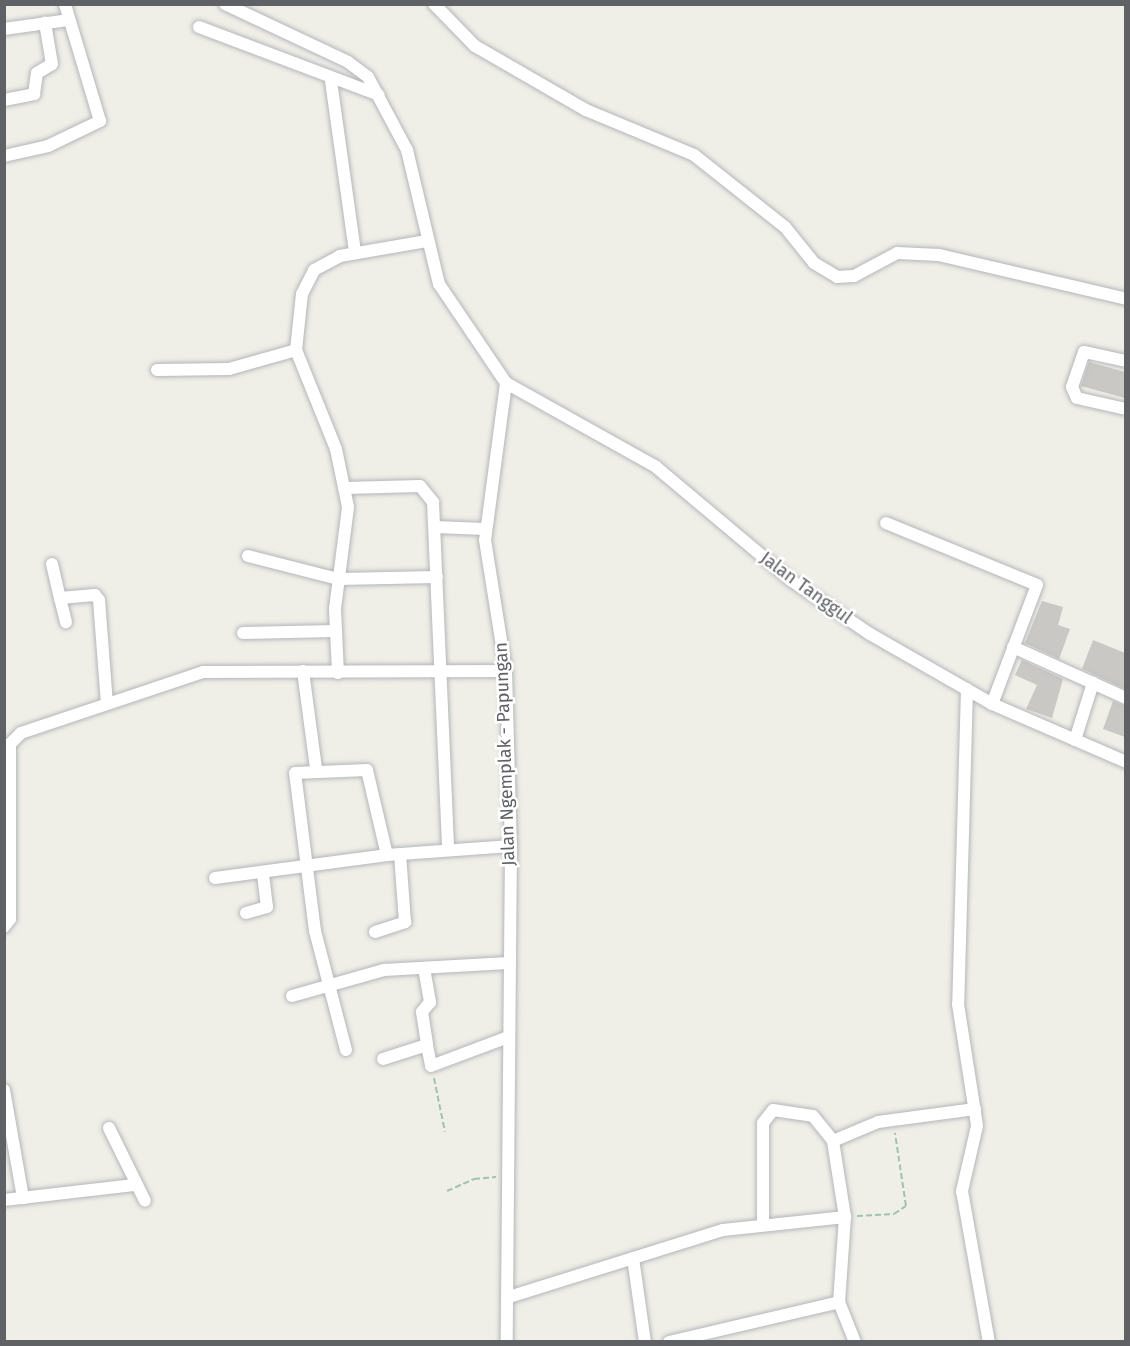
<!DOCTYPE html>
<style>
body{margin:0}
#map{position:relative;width:1130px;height:1346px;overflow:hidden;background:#efeee7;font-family:"Fira Sans",sans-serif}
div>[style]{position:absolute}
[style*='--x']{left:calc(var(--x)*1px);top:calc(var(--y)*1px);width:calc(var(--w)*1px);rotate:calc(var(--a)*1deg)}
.building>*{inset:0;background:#cac8c4}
.path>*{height:2px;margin-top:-1px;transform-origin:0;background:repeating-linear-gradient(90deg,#a1c3ac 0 6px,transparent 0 9px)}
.roads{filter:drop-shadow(0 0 2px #b4b6ba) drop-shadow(0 0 2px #b4b6ba)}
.minor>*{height:12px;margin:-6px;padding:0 6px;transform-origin:6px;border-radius:6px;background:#fff}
span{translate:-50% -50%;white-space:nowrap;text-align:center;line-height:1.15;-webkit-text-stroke:5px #fff;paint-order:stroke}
.street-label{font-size:18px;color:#5f6165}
.frame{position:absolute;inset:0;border:6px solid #5f6165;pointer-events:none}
</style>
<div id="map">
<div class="building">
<div style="clip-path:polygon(1089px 362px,1125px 372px,1125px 398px,1081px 386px)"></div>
<div style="clip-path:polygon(1042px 601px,1063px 607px,1058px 625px,1070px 629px,1059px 659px,1025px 643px)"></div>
<div style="clip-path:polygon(1093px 640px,1125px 653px,1125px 689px,1082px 669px)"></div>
<div style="clip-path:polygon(1022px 660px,1063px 679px,1052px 718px,1026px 709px,1037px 685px,1015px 675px)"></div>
<div style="clip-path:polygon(1113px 701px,1125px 706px,1125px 737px,1103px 729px)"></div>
</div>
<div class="path">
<div style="--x:434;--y:1078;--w:55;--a:78.5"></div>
<div style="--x:447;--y:1191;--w:30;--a:-24"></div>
<div style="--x:474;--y:1179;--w:22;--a:-5"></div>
<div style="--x:857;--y:1216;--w:37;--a:-3"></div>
<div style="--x:894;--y:1214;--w:14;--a:-34"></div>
<div style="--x:906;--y:1206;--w:74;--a:-98.6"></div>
</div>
<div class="roads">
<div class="minor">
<div style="--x:225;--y:4;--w:136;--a:25.2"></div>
<div style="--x:348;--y:62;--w:25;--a:37"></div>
<div style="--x:368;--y:77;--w:83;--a:61.9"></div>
<div style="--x:407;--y:150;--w:138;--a:76.6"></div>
<div style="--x:439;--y:284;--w:120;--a:55.9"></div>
<div style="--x:506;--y:383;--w:158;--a:97.6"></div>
<div style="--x:485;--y:540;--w:133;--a:80.9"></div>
<div style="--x:506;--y:671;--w:175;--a:88.4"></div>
<div style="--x:511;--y:846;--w:496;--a:90.5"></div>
<div style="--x:434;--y:4;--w:59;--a:45.7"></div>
<div style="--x:475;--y:46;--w:128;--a:30"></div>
<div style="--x:586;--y:110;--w:117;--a:22.6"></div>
<div style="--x:694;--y:155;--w:116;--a:38.4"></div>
<div style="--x:785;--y:227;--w:46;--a:51.1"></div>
<div style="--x:814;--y:263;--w:27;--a:31"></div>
<div style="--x:837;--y:277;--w:17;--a:-3"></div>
<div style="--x:854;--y:276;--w:49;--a:-28.1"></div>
<div style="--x:897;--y:253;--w:42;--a:2.7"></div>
<div style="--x:939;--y:255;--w:192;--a:13.2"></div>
<div style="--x:199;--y:27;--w:192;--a:20.7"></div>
<div style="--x:4;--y:29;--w:66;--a:-7.9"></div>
<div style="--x:331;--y:81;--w:172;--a:82"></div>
<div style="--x:4;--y:100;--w:31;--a:-11"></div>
<div style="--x:34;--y:94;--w:21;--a:-82"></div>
<div style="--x:37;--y:73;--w:17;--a:-31"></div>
<div style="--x:52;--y:64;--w:42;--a:-99.7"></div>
<div style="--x:4;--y:156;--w:45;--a:-12.8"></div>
<div style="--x:48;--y:146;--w:58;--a:-25.7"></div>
<div style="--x:100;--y:121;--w:122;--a:-106.7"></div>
<div style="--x:1126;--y:361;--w:43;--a:-167.9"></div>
<div style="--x:1084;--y:352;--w:37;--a:109"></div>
<div style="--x:1072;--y:387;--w:12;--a:66"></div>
<div style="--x:1077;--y:398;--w:50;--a:12.7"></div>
<div style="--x:157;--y:370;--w:72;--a:-0.8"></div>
<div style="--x:229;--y:369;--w:70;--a:-15.8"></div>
<div style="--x:506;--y:383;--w:172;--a:29.2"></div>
<div style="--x:656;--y:467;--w:177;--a:40"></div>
<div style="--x:792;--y:581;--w:94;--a:34.2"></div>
<div style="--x:870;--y:634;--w:141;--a:29.8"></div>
<div style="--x:992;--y:704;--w:146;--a:23.4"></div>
<div style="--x:345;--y:488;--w:75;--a:-1.5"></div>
<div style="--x:420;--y:486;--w:21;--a:51"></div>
<div style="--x:433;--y:502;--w:348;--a:87.5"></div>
<div style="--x:886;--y:523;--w:163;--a:22.3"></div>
<div style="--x:1037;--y:585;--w:127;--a:110.7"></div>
<div style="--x:435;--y:527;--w:50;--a:2.3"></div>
<div style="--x:248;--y:556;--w:93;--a:14.3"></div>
<div style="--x:338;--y:579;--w:99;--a:-1.2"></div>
<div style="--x:52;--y:564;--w:35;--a:77"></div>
<div style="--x:60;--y:598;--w:35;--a:-5"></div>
<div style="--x:95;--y:595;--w:6;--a:51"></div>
<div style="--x:99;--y:600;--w:103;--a:85.6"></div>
<div style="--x:60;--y:598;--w:25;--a:76"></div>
<div style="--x:243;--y:633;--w:93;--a:-1.2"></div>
<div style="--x:1013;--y:647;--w:124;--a:24.3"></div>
<div style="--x:303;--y:671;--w:99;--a:82.4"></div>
<div style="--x:338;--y:673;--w:64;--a:-92.7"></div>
<div style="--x:335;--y:609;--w:103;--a:-82.7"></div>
<div style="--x:348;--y:507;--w:59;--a:-101.7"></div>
<div style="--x:336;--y:449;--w:107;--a:-112"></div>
<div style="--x:296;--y:350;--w:56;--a:-83.9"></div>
<div style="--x:302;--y:294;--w:27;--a:-63"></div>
<div style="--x:314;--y:270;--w:30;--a:-28"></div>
<div style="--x:340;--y:256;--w:88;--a:-9.8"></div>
<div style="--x:967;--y:689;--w:315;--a:91.6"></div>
<div style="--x:958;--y:1004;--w:123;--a:81.1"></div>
<div style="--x:977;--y:1126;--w:67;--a:103"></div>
<div style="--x:962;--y:1191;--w:153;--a:79.9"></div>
<div style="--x:1075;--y:740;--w:60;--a:-72.5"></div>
<div style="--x:215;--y:878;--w:174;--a:-7.6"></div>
<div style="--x:387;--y:855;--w:124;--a:-4.2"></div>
<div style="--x:246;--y:913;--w:22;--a:-16"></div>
<div style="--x:267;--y:907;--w:35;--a:-97"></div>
<div style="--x:4;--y:927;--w:10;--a:-53"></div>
<div style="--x:10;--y:919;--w:175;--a:-90"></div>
<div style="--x:10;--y:744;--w:16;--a:-45"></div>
<div style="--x:21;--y:733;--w:192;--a:-18.5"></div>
<div style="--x:203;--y:672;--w:303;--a:-0.2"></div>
<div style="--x:375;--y:932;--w:32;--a:-18"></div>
<div style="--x:405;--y:922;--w:68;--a:-94.2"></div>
<div style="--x:424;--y:968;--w:35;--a:80"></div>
<div style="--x:430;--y:1002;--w:13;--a:129"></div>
<div style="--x:422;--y:1012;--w:33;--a:81"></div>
<div style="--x:292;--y:996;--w:96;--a:-15.8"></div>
<div style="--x:384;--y:970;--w:124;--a:-3.2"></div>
<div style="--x:346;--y:1050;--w:123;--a:-104.6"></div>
<div style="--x:315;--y:931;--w:159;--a:-97.2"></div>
<div style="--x:295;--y:773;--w:72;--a:-2.4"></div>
<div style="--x:367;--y:770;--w:87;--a:76.8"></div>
<div style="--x:383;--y:1059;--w:46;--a:-17.7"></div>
<div style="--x:427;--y:1045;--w:21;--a:79"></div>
<div style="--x:431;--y:1066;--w:80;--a:-20.5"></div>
<div style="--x:4;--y:1090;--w:110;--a:80"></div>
<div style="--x:109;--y:1128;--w:81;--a:63.7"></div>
<div style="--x:4;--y:1200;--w:131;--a:-6.6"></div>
<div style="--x:845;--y:1217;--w:85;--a:94"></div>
<div style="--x:839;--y:1302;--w:43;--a:68.2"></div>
<div style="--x:763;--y:1223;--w:100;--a:-90"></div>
<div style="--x:763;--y:1123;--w:16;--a:-52"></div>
<div style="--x:773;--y:1110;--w:40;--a:8.5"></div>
<div style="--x:813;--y:1116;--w:32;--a:51"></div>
<div style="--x:833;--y:1141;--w:49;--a:-22.9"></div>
<div style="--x:878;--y:1122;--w:98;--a:-7.6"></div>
<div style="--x:633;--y:1258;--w:85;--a:81.9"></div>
<div style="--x:509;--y:1297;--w:224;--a:-17.4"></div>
<div style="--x:723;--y:1230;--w:123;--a:-6.1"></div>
<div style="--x:845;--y:1217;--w:77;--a:-99"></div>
<div style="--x:669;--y:1342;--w:175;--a:-13.2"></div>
</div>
</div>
<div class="street-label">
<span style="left:806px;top:588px;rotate:36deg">Jalan Tanggul</span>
<span style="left:505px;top:754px;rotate:-92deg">Jalan Ngemplak - Papungan</span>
</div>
<div class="frame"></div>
</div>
